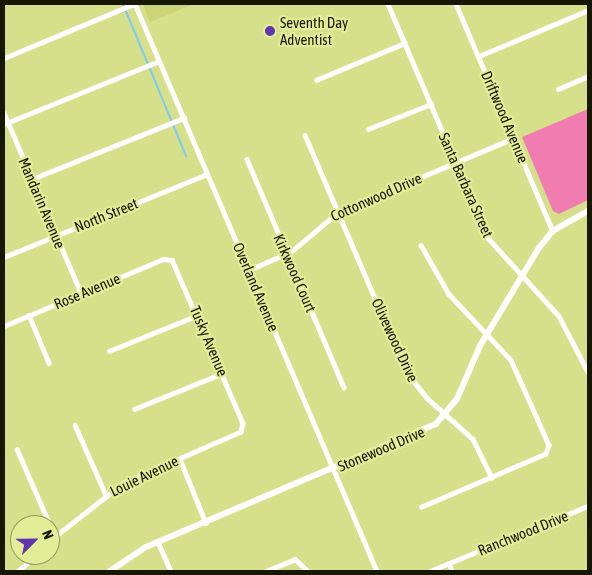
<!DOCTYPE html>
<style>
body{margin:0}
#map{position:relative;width:592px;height:575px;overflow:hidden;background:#d6e08b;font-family:"Asap Condensed",sans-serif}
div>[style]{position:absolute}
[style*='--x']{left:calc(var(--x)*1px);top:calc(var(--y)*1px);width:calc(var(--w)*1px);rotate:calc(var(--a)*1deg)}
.built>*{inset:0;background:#cbd577}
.green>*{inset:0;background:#f17caf}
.stream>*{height:2px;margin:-1px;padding:0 1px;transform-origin:1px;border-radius:1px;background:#7dcaf5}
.minor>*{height:4.5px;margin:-2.25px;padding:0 2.25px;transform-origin:2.25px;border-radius:2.25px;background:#fff}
.tertiary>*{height:5.5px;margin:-2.75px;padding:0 2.75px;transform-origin:2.75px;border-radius:2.75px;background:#fff}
.dots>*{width:14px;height:14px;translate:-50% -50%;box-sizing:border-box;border:2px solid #e3ed97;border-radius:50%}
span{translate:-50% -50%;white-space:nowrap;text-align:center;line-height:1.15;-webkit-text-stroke:4.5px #e3ed97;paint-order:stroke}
.poi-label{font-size:15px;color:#161801}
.left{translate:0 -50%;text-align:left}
.street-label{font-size:15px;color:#161801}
.frame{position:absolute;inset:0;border:5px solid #161801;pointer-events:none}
.north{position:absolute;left:10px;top:515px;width:50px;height:50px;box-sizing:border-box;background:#e3ed97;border:1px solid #91985b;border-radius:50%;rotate:67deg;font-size:14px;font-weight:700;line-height:20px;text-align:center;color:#161801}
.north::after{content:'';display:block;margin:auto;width:18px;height:22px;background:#6036ae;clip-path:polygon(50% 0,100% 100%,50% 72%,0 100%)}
</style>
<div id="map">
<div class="built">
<div style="clip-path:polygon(143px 4px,194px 4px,150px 22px)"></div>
</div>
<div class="green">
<div style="clip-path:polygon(588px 109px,588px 200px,559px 214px,553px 211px,522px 137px)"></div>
</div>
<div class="stream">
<div style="--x:123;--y:4;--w:165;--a:67.5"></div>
</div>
<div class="minor">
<div style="--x:135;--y:4;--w:616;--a:66.89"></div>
<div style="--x:388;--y:4;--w:254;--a:66.9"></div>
<div style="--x:488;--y:238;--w:105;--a:47.7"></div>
<div style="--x:559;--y:316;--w:63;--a:62.6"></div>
<div style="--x:456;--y:4;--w:247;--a:66.9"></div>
<div style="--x:479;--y:56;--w:116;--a:-22.8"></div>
<div style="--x:4;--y:58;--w:141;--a:-22.6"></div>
<div style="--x:316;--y:80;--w:96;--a:-22.6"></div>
<div style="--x:558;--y:89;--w:33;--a:-23"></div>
<div style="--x:4;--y:113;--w:196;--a:66.8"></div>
<div style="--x:4;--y:124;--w:167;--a:-22.1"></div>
<div style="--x:368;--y:129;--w:68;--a:-21.6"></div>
<div style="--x:305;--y:135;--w:259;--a:66.8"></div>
<div style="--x:407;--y:373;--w:32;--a:51"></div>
<div style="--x:427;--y:398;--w:62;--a:41.7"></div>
<div style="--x:473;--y:439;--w:43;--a:64"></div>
<div style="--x:247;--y:159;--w:248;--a:67"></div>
<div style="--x:32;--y:179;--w:164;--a:-21.9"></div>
<div style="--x:421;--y:245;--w:56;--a:60.3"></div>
<div style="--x:449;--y:294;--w:91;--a:46.8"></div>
<div style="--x:511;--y:360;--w:93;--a:65.9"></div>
<div style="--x:549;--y:445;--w:9;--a:108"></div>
<div style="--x:546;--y:454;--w:135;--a:156.9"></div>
<div style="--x:4;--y:257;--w:219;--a:-22.2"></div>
<div style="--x:249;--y:270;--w:47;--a:-23.8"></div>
<div style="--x:292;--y:251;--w:60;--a:-40.3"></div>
<div style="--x:338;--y:212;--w:191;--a:-22.8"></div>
<div style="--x:29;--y:315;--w:52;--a:67.4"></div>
<div style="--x:4;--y:326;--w:173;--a:-22.8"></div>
<div style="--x:163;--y:259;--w:9;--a:6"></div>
<div style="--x:172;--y:260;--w:178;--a:66.5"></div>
<div style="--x:243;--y:423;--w:9;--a:103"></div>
<div style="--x:241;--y:432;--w:128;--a:156.4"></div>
<div style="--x:124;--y:483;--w:94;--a:141.9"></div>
<div style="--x:109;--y:351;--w:96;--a:-22"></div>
<div style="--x:134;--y:409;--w:96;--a:-22"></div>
<div style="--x:75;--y:425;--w:77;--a:66.1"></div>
<div style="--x:17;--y:449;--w:83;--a:66.5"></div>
<div style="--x:180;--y:459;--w:69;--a:67.9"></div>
<div style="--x:158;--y:542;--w:32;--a:66"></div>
<div style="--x:449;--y:563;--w:9;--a:69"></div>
<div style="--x:18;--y:571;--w:25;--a:-40"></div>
<div style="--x:266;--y:571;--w:31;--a:-22"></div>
<div style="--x:295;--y:559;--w:18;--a:43"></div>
<div style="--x:430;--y:571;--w:171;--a:-22.4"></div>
</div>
<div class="tertiary">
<div style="--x:110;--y:571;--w:43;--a:-33.7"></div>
<div style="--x:146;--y:547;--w:315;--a:-23"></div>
<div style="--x:436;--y:424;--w:33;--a:-50"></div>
<div style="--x:457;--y:399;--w:58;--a:-66.5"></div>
<div style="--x:480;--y:346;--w:114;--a:-59"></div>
<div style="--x:539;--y:248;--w:22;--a:-51"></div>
<div style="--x:553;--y:231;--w:40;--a:-29.7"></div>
</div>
<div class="dots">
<div style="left:270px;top:31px;background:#6036ae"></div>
</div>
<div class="poi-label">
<span class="left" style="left:280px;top:31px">Seventh Day<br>Adventist</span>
</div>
<div class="street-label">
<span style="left:505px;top:117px;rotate:67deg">Driftwood Avenue</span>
<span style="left:466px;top:185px;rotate:66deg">Santa Barbara Street</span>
<span style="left:376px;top:197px;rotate:-24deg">Cottonwood Drive</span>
<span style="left:42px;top:203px;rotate:67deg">Mandarin Avenue</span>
<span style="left:106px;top:215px;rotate:-22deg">North Street</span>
<span style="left:295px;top:273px;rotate:66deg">Kirkwood Court</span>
<span style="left:256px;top:287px;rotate:67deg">Overland Avenue</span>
<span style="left:87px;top:291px;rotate:-23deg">Rose Avenue</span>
<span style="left:395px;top:340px;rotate:65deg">Olivewood Drive</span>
<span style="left:209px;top:341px;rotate:67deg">Tusky Avenue</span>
<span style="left:381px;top:449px;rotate:-23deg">Stonewood Drive</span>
<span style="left:144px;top:476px;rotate:-26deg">Louie Avenue</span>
<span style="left:523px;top:533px;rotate:-22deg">Ranchwood Drive</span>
</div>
<div class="frame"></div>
<div class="north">N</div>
</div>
